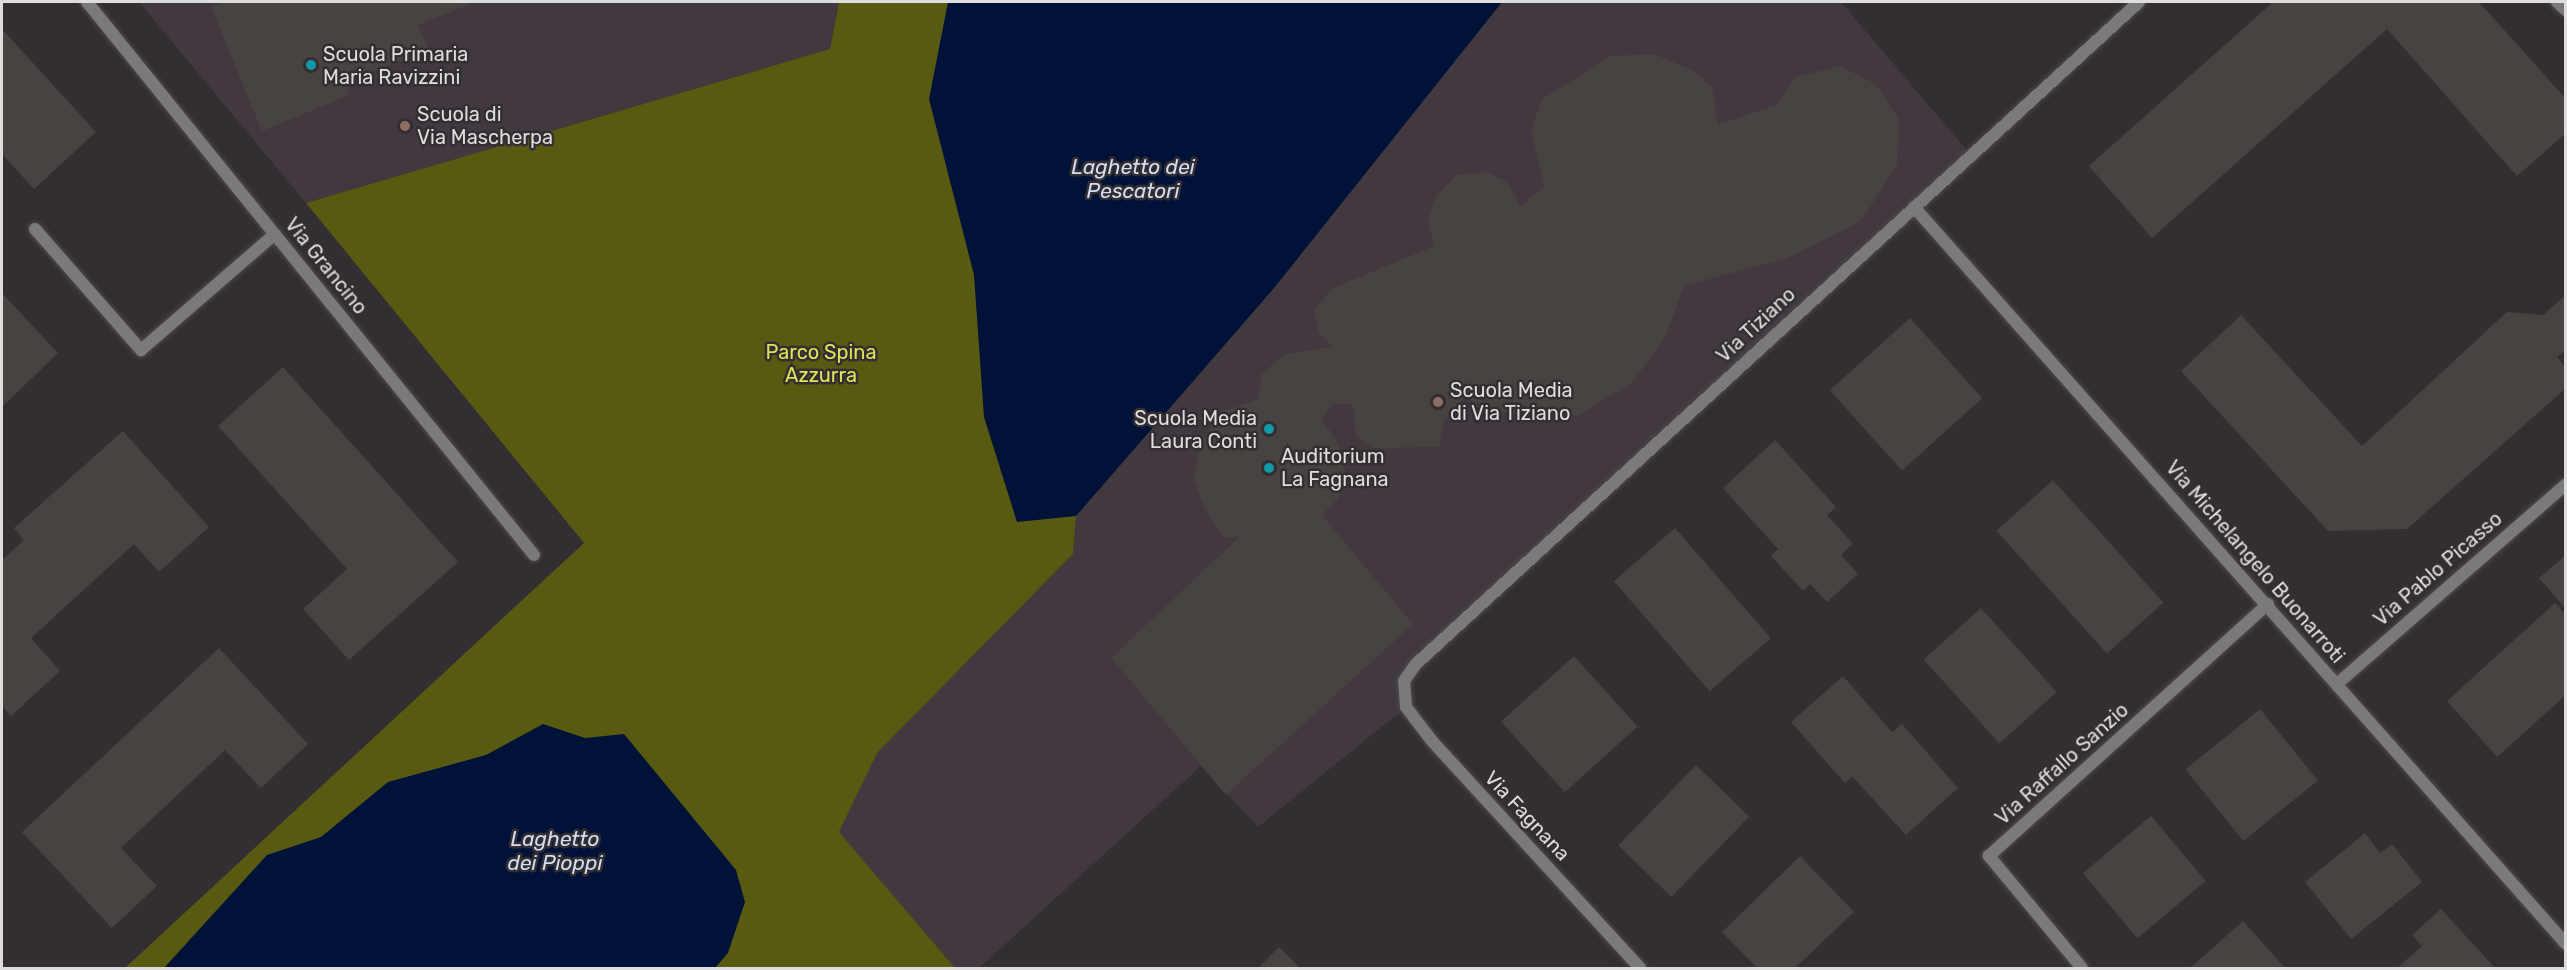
<!DOCTYPE html>
<style>
body{margin:0}
#map{position:relative;width:2567px;height:970px;overflow:hidden;background:#332e32;font-family:Rubik,sans-serif}
div>[style]{position:absolute}
[style*='--x']{left:calc(var(--x)*1px);top:calc(var(--y)*1px);width:calc(var(--w)*1px);rotate:calc(var(--a)*1deg)}
.built>*{inset:0;background:#413840}
.green>*{inset:0;background:#585a11}
.water>*{inset:0;background:#001237}
.building>*{inset:0;background:#484240;transform-origin:0 0}
.roads{filter:drop-shadow(0 0 2px #4f4a4e) drop-shadow(0 0 2px #4f4a4e)}
.lane>*{height:12px;margin:-6px;padding:0 6px;transform-origin:6px;border-radius:6px;background:#7c797a}
.street>*{height:12px;margin:-6px;padding:0 6px;transform-origin:6px;border-radius:6px;background:#7c797a}
.dots>*{width:16px;height:16px;translate:-50% -50%;box-sizing:border-box;border:3px solid #332e32;border-radius:50%}
span{translate:-50% -50%;white-space:nowrap;text-align:center;line-height:1.15;-webkit-text-stroke:5px #332e32;paint-order:stroke}
.poi-label{font-size:20px;color:#dfdcde}
.left{translate:0 -50%;text-align:left}
.right{translate:-100% -50%;text-align:right}
.street-label{font-size:20px;color:#dfdcde}
.park-label{font-size:20px;color:#dfe357}
.water-label{font-size:21px;color:#d0ddf2;font-style:italic}
.frame{position:absolute;inset:0;border:3px solid #dfdcde;pointer-events:none}
</style>
<div id="map">
<div class="built">
<div style="clip-path:polygon(139px 2px,839px 2px,830px 49px,306px 203px)"></div>
<div style="clip-path:polygon(1502px 2px,1841px 2px,1971px 155px,1404px 681px,1406px 707px,1258px 827px,1201px 766px,979px 968px,955px 968px,839px 832px,877px 752px,1073px 554px,1076px 516px,1274px 288px)"></div>
</div>
<div class="green">
<div style="clip-path:polygon(839px 2px,1498px 2px,1076px 516px,1073px 554px,877px 753px,839px 832px,955px 968px,125px 968px,584px 543px,306px 203px,830px 49px)"></div>
</div>
<div class="water">
<div style="clip-path:polygon(948px 2px,1502px 2px,1274px 288px,1076px 516px,1017px 522px,984px 417px,974px 275px,929px 99px)"></div>
<div style="clip-path:polygon(543px 724px,585px 738px,624px 734px,736px 870px,745px 902px,728px 953px,715px 968px,164px 968px,267px 855px,321px 837px,388px 782px,486px 755px)"></div>
</div>
<div class="building">
<div style="clip-path:polygon(224px 2px,475px 2px,418px 25px,429px 49px,345px 82px,350px 95px,262px 131px,211px 7px)"></div>
<div style="clip-path:polygon(2273px 2px,2479px 2px,2566px 99px,2566px 133px,2517px 176px,2387px 29px,2152px 238px,2089px 166px)"></div>
<div style="clip-path:polygon(2px 29px,96px 132px,34px 189px,2px 154px)"></div>
<div style="clip-path:polygon(1655px 54px,1694px 71px,1712px 87px,1718px 124px,1776px 105px,1795px 77px,1840px 66px,1876px 84px,1899px 120px,1897px 166px,1861px 221px,1788px 258px,1684px 286px,1666px 336px,1633px 382px,1579px 415px,1523px 419px,1463px 398px,1444px 421px,1439px 447px,1372px 448px,1356px 436px,1353px 405px,1333px 403px,1322px 419px,1338px 443px,1345px 472px,1338px 499px,1322px 515px,1413px 624px,1226px 795px,1111px 658px,1239px 537px,1224px 538px,1204px 507px,1193px 478px,1202px 441px,1223px 411px,1258px 399px,1261px 375px,1284px 354px,1332px 347px,1319px 334px,1314px 310px,1333px 288px,1434px 246px,1428px 220px,1436px 196px,1456px 175px,1486px 172px,1507px 182px,1521px 206px,1544px 186px,1531px 131px,1542px 99px,1611px 56px)"></div>
<div style="clip-path:polygon(2px 293px,58px 353px,2px 407px)"></div>
<div style="clip-path:polygon(2566px 295px,2566px 350px,2557px 357px,2566px 368px,2566px 388px,2407px 529px,2328px 531px,2181px 371px,2241px 315px,2362px 446px,2507px 312px,2543px 315px)"></div>
<div style="left:1910px;top:318px;width:108px;height:108px;rotate:48deg"></div>
<div style="clip-path:polygon(283px 367px,458px 562px,349px 660px,303px 609px,347px 569px,218px 426px)"></div>
<div style="clip-path:polygon(123px 431px,209px 527px,159px 572px,134px 544px,31px 638px,60px 671px,11px 716px,2px 706px,2px 560px,24px 540px,14px 528px)"></div>
<div style="clip-path:polygon(1775px 440px,1836px 507px,1827px 515px,1853px 544px,1841px 555px,1858px 574px,1827px 602px,1810px 584px,1803px 591px,1771px 556px,1778px 549px,1723px 488px)"></div>
<div style="left:2053px;top:480px;width:165px;height:76px;rotate:48deg"></div>
<div style="left:1675px;top:528px;width:146px;height:81px;rotate:49deg"></div>
<div style="clip-path:polygon(2566px 555px,2566px 609px,2539px 578px)"></div>
<div style="clip-path:polygon(2555px 603px,2566px 615px,2566px 695px,2497px 757px,2447px 701px)"></div>
<div style="left:1981px;top:608px;width:113px;height:77px;rotate:48deg"></div>
<div style="clip-path:polygon(219px 648px,308px 744px,261px 788px,225px 750px,121px 848px,157px 886px,112px 928px,22px 832px)"></div>
<div style="left:1574px;top:656px;width:95px;height:98px;rotate:48deg"></div>
<div style="clip-path:polygon(1843px 676px,1892px 732px,1902px 724px,1958px 788px,1906px 835px,1852px 776px,1845px 783px,1791px 722px)"></div>
<div style="left:2260px;top:709px;width:92px;height:96px;rotate:51deg"></div>
<div style="left:1696px;top:765px;width:74px;height:112px;rotate:44deg"></div>
<div style="left:2151px;top:816px;width:85px;height:89px;rotate:50deg"></div>
<div style="clip-path:polygon(2365px 833px,2380px 853px,2392px 844px,2422px 882px,2351px 939px,2305px 882px)"></div>
<div style="clip-path:polygon(1800px 856px,1854px 912px,1795px 968px,1757px 968px,1722px 932px)"></div>
<div style="clip-path:polygon(2441px 909px,2495px 968px,2397px 968px,2422px 946px,2412px 935px)"></div>
<div style="clip-path:polygon(2243px 921px,2285px 968px,2190px 968px)"></div>
<div style="clip-path:polygon(1279px 947px,1300px 968px,1258px 968px)"></div>
</div>
<div class="roads">
<div class="lane">
<div style="--x:2557;--y:2;--w:12;--a:42"></div>
<div style="--x:35;--y:229;--w:161;--a:48.8"></div>
<div style="--x:141;--y:350;--w:177;--a:-40.9"></div>
</div>
<div class="street">
<div style="--x:87;--y:2;--w:711;--a:51.05"></div>
<div style="--x:1914;--y:207;--w:984;--a:48.5"></div>
<div style="--x:2337;--y:684;--w:304;--a:-41.1"></div>
<div style="--x:1640;--y:968;--w:308;--a:-132.5"></div>
<div style="--x:1432;--y:741;--w:43;--a:-127.4"></div>
<div style="--x:1406;--y:707;--w:26;--a:-94"></div>
<div style="--x:1404;--y:681;--w:21;--a:-55"></div>
<div style="--x:1416;--y:664;--w:980;--a:-42.48"></div>
<div style="--x:2082;--y:968;--w:146;--a:-129.7"></div>
<div style="--x:1989;--y:856;--w:376;--a:-42.1"></div>
</div>
</div>
<div class="dots">
<div style="left:311px;top:65px;background:#0f9aa8"></div>
<div style="left:405px;top:126px;background:#8d6e63"></div>
<div style="left:1438px;top:402px;background:#8d6e63"></div>
<div style="left:1269px;top:429px;background:#0f9aa8"></div>
<div style="left:1269px;top:468px;background:#0f9aa8"></div>
</div>
<div class="poi-label">
<span class="left" style="left:323px;top:66px">Scuola Primaria<br>Maria Ravizzini</span>
<span class="left" style="left:417px;top:126px">Scuola di<br>Via Mascherpa</span>
<span class="left" style="left:1450px;top:402px">Scuola Media<br>di Via Tiziano</span>
<span class="right" style="left:1257px;top:430px">Scuola Media<br>Laura Conti</span>
<span class="left" style="left:1281px;top:468px">Auditorium<br>La Fagnana</span>
</div>
<div class="street-label">
<span style="left:326px;top:266px;rotate:51deg">Via Grancino</span>
<span style="left:1756px;top:325px;rotate:-43deg">Via Tiziano</span>
<span style="left:2255px;top:562px;rotate:49deg">Via Michelangelo Buonarroti</span>
<span style="left:2438px;top:569px;rotate:-41deg">Via Pablo Picasso</span>
<span style="left:2062px;top:764px;rotate:-42deg">Via Raffallo Sanzio</span>
<span style="left:1527px;top:816px;rotate:47deg">Via Fagnana</span>
</div>
<div class="park-label">
<span style="left:821px;top:364px">Parco Spina<br>Azzurra</span>
</div>
<div class="water-label">
<span style="left:1133px;top:179px">Laghetto dei<br>Pescatori</span>
<span style="left:555px;top:851px">Laghetto<br>dei Pioppi</span>
</div>
<div class="frame"></div>
</div>
